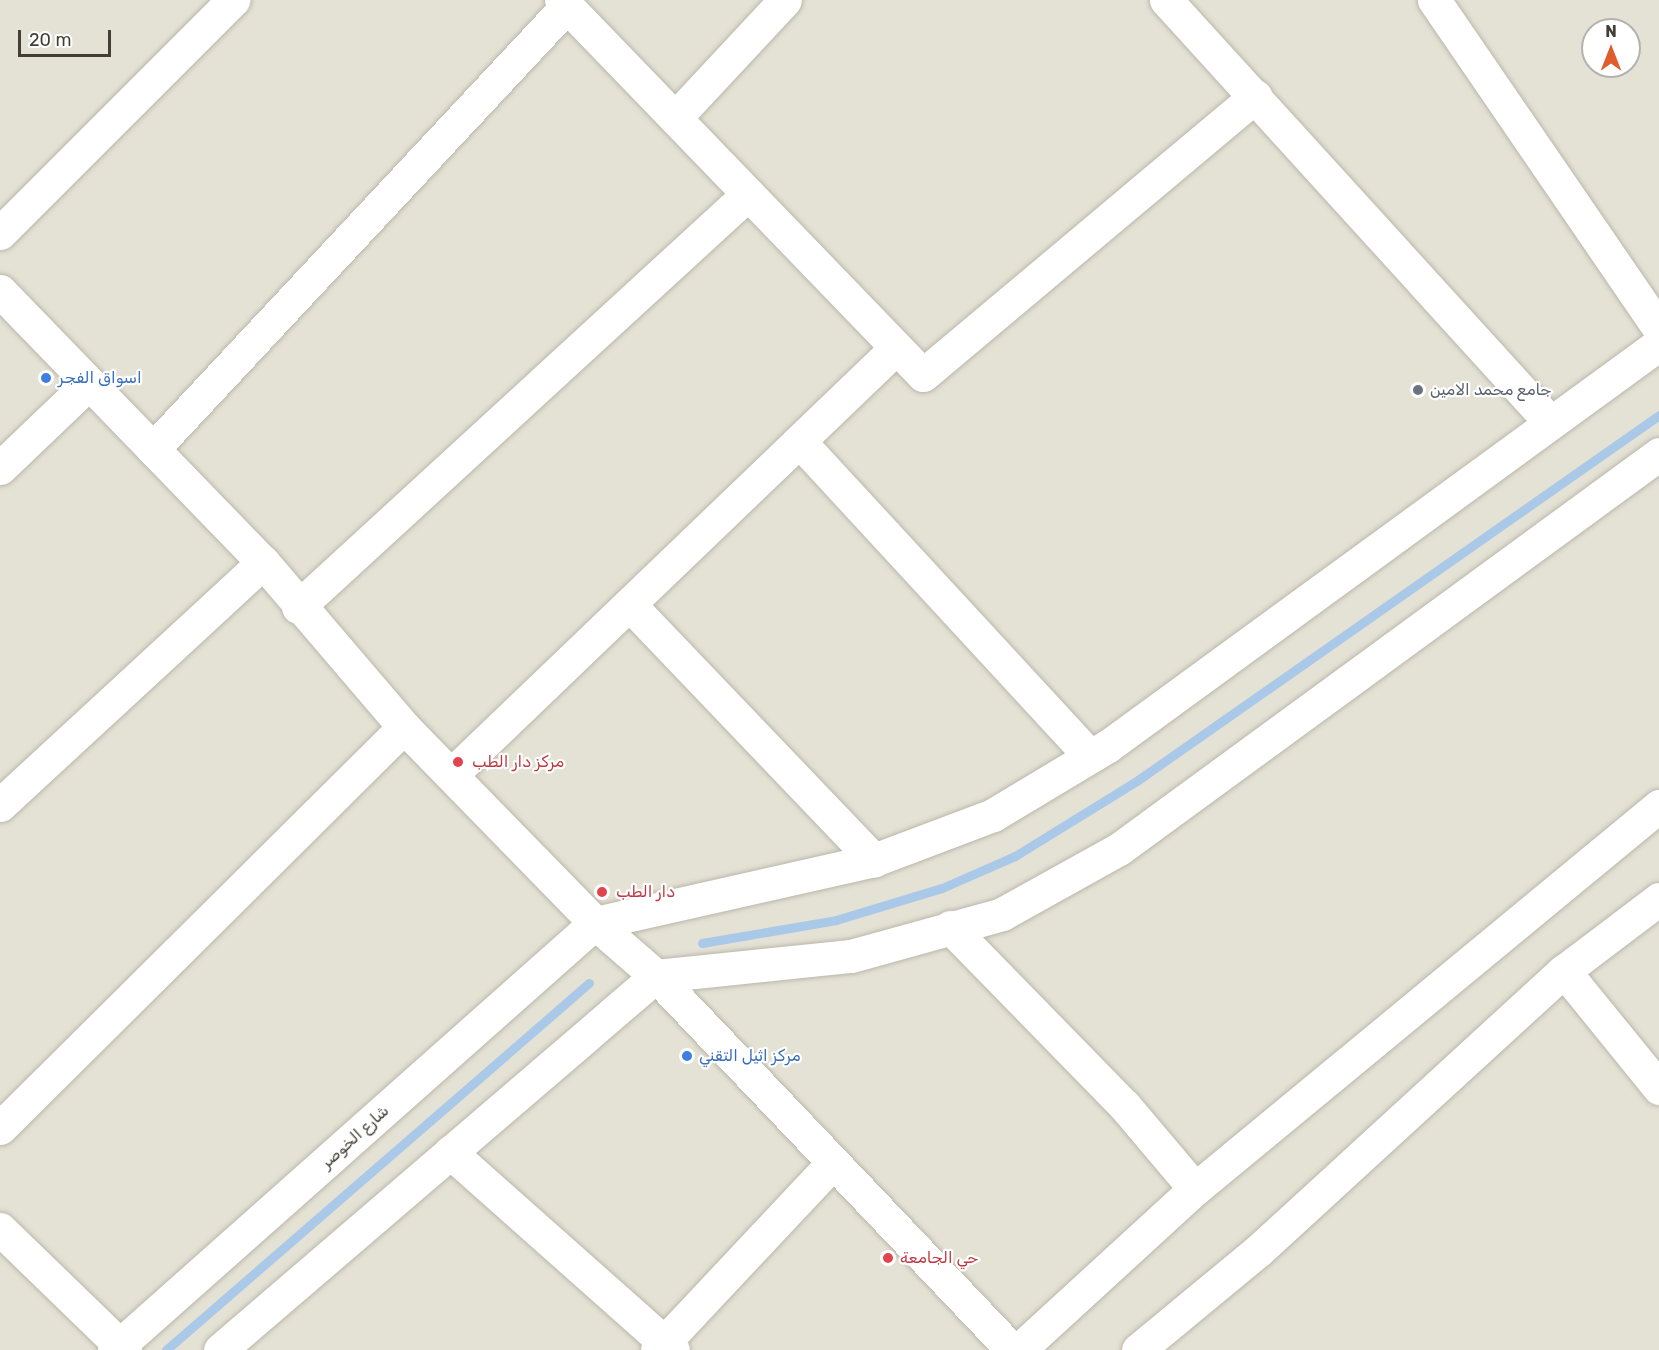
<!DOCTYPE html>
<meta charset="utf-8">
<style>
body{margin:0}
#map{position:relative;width:1659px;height:1350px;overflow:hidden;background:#f1efe7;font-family:Rubik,"Noto Sans Arabic",sans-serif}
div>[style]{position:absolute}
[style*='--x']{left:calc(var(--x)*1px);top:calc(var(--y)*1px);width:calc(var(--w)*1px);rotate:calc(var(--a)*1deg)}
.residential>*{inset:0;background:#e4e1d5}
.stream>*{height:9px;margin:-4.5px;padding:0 4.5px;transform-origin:4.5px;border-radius:4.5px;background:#aac8e7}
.roads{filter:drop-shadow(0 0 2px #bbb7aa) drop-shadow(0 0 2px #bbb7aa)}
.minor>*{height:33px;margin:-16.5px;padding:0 16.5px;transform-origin:16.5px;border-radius:16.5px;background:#fff}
.dots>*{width:16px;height:16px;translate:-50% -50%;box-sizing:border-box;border:3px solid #fff;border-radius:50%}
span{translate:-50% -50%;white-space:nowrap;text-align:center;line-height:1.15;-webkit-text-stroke:4.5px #fff;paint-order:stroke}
.shop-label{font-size:16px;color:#366cbe}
.left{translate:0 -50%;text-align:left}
.worship-label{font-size:16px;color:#5b616d}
.health-label{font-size:16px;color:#be3a42}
.street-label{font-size:16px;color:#433f37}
.north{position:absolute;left:1581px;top:18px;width:60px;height:60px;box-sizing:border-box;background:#fff;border:2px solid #b4b2af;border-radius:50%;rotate:0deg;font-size:16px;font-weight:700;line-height:24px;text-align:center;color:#433f37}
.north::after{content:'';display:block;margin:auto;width:21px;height:27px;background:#df5c2f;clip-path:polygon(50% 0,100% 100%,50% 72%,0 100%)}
.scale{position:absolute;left:18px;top:30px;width:93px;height:27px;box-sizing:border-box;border:3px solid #433f37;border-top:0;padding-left:8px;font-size:18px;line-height:21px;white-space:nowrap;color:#433f37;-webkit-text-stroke:4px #fff;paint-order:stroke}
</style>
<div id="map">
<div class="residential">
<div style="clip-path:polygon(evenodd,0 0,1659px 0,1659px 1350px,0 1350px,0 0,1593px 30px,1629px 30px,1629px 66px,1593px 66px,1593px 30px)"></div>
</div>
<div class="stream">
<div style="--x:702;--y:943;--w:136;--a:-9.7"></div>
<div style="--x:836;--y:920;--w:111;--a:-16.8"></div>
<div style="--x:942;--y:888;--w:80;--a:-23.7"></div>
<div style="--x:1015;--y:856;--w:145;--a:-31.7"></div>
<div style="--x:1138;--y:780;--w:636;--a:-35.01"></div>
<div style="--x:166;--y:1350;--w:560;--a:-40.95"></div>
</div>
<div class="roads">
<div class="minor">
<div style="--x:561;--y:0;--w:521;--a:46.01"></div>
<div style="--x:923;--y:375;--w:434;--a:-40"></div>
<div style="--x:1166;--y:0;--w:571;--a:47.7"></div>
<div style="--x:1434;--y:0;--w:398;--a:55.6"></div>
<div style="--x:675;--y:118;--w:161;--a:-47"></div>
<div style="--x:0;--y:233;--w:330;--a:-45"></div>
<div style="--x:0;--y:291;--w:378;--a:45.9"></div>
<div style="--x:263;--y:562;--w:217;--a:49.5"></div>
<div style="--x:404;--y:727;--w:274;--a:45.7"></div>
<div style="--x:595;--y:923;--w:81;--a:41"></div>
<div style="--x:656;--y:976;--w:516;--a:46.41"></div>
<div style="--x:800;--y:442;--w:427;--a:47.3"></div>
<div style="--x:153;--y:449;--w:606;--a:-46.94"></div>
<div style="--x:0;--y:468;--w:123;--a:-43.7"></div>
<div style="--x:631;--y:606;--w:352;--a:46.3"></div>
<div style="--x:298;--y:607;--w:611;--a:-42.55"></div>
<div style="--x:453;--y:773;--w:614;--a:-43.81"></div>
<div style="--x:0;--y:805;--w:358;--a:-42.7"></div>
<div style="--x:950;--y:927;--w:249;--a:45.7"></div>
<div style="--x:1124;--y:1105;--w:110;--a:49.8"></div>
<div style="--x:1564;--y:971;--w:151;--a:50.9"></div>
<div style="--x:0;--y:1128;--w:569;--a:-44.79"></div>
<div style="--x:450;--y:1152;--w:298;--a:41.6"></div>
<div style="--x:0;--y:1229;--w:174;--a:44.1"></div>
<div style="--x:114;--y:1350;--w:643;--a:-41.6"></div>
<div style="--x:595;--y:923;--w:286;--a:-12.7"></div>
<div style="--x:874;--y:860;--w:127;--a:-20.7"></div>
<div style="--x:993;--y:815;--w:134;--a:-31"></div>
<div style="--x:1108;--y:746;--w:682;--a:-36.11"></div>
<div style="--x:220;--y:1350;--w:574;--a:-40.62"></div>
<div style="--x:656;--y:976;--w:196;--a:-5.9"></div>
<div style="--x:851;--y:956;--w:157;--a:-15.5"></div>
<div style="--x:1002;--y:914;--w:134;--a:-29.1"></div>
<div style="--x:1119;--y:849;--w:669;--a:-36.18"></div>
<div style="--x:657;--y:1350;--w:254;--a:-46.8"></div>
<div style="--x:1019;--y:1350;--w:239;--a:-42.5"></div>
<div style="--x:1195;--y:1189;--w:602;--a:-39.54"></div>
<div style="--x:1138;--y:1350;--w:157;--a:-39.6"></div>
<div style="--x:1259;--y:1250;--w:413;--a:-42.5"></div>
<div style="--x:1564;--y:971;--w:119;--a:-37.2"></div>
</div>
</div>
<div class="dots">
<div style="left:46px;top:378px;background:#3f7fe0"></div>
<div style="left:1418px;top:390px;background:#6b7280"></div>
<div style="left:458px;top:762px;background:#e0444e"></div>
<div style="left:602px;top:892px;background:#e0444e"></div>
<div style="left:687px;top:1056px;background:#3f7fe0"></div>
<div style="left:888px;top:1258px;background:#e0444e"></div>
</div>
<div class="shop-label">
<span class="left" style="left:58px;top:378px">اسواق الفجر</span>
<span class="left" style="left:699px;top:1056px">مركز اثيل التقني</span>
</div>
<div class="worship-label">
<span class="left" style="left:1430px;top:390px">جامع محمد الامين</span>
</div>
<div class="health-label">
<span class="left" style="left:472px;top:762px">مركز دار الطب</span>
<span class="left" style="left:616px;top:892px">دار الطب</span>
<span class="left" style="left:900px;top:1258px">حي الجامعة</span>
</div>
<div class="street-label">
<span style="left:355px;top:1137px;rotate:-42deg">شارع الخوصر</span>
</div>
<div class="north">N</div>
<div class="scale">20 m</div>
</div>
